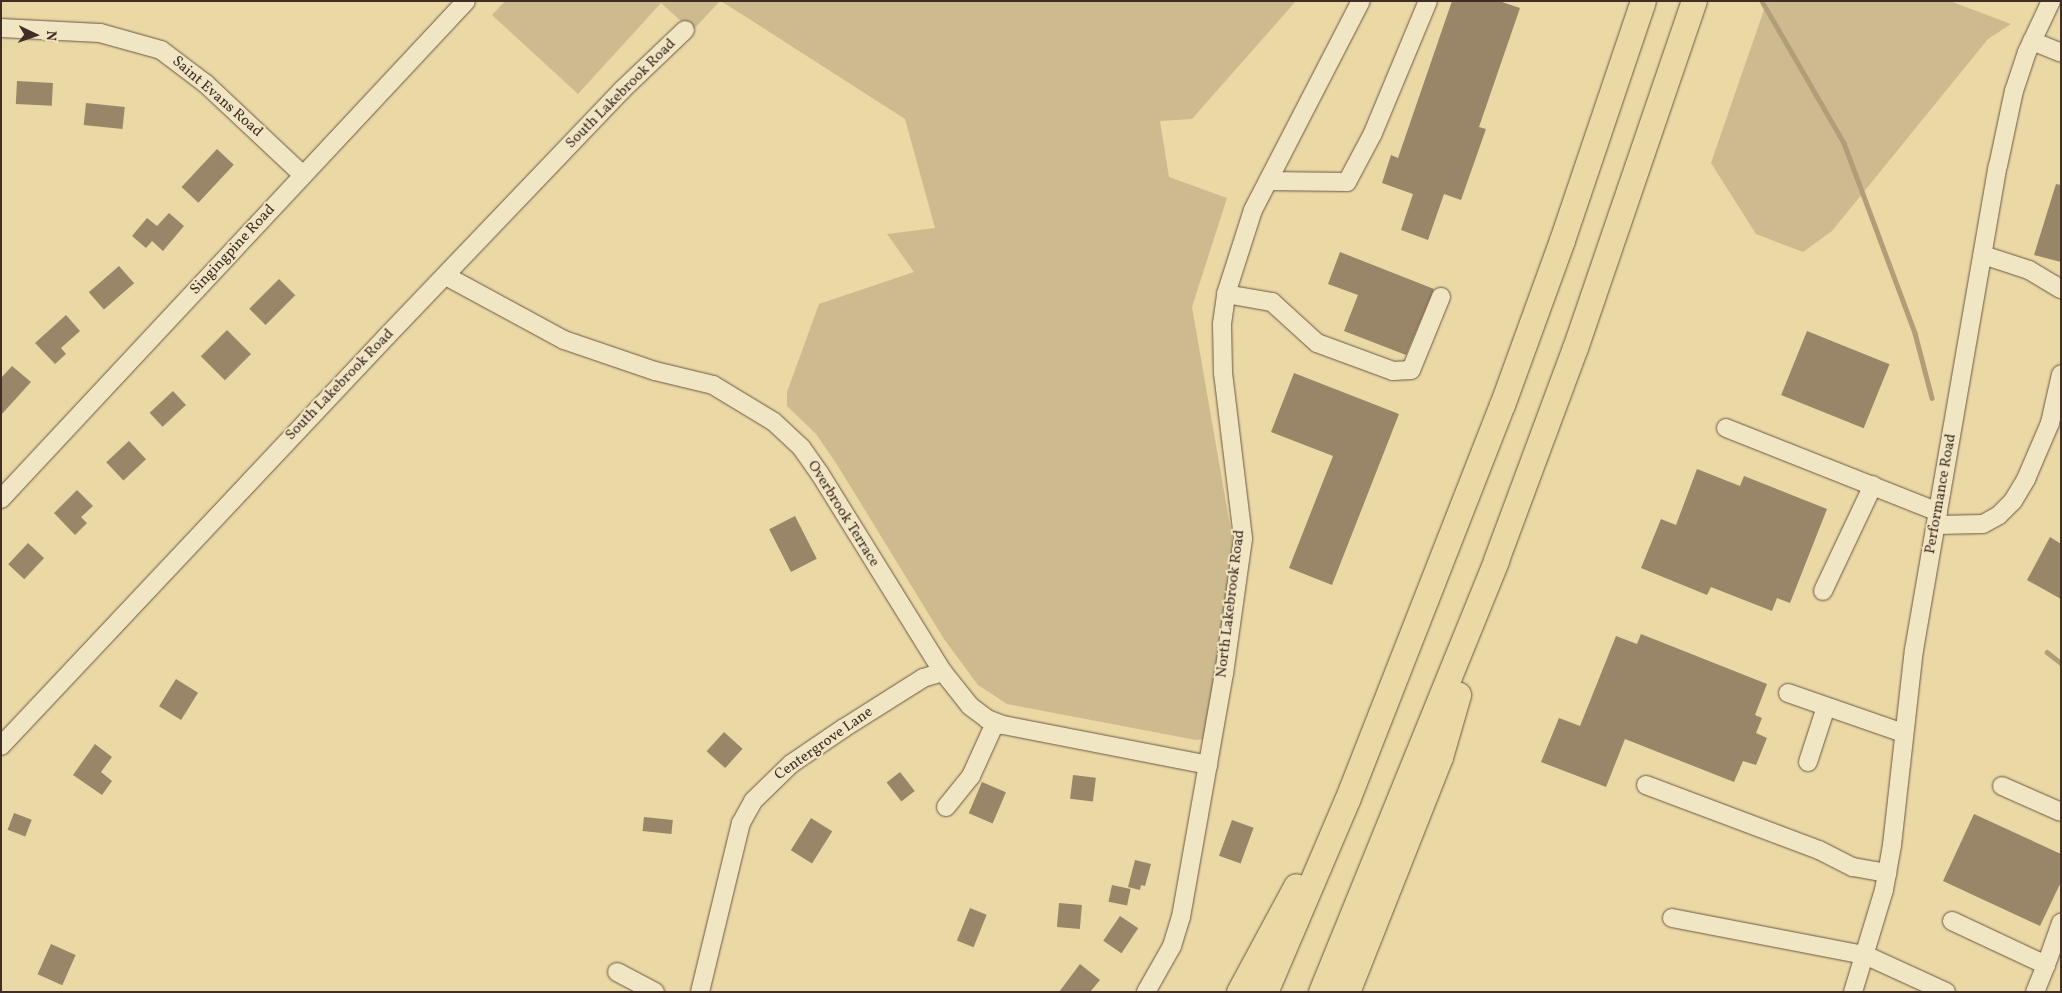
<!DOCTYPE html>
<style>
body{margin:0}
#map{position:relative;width:2062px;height:993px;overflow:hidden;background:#ead8a5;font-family:Vollkorn,serif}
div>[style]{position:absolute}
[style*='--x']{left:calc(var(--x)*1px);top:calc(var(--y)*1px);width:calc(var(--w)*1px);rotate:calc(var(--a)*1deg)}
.green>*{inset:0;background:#cdbb8f}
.stream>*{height:4.5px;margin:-2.25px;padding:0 2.25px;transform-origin:2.25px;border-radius:2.25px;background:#b19e79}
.building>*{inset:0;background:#998668;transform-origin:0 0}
.roads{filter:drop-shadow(0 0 1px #6b5845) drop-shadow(0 0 1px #6b5845)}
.minor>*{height:18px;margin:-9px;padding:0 9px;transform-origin:9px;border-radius:9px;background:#f1e6c4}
.highway>*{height:25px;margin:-12.5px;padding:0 12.5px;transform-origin:12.5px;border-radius:12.5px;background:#ead8a5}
span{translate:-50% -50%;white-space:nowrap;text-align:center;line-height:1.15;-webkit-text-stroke:4px #f1e6c4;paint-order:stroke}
.street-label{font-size:15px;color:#412d25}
.frame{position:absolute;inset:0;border:2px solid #412d25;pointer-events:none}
.north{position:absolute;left:10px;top:10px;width:50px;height:50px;-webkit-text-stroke:4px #f1e6c4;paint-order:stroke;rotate:93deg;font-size:14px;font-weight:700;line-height:20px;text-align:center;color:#412d25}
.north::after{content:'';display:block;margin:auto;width:18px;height:22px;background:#412d25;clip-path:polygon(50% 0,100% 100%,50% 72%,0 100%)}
</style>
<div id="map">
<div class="green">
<div style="clip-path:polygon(505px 1px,720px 1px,692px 31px,661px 3px,578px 94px,492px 15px)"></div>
<div style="clip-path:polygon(721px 1px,1296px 1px,1192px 119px,1160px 121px,1169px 177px,1227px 198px,1192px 307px,1236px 560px,1207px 739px,1196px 740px,1007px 704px,978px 685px,944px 639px,836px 463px,816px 434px,787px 406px,787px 392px,819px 304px,914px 272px,887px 234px,935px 228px,905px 119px)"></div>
<div style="clip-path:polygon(1767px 1px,1950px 1px,2011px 24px,1988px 39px,1832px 231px,1803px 252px,1756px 234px,1711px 163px)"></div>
</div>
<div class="stream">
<div style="--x:1762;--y:1;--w:164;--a:60"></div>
<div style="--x:1844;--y:143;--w:203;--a:69.5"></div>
<div style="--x:1915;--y:333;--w:67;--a:75.3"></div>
<div style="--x:2047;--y:652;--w:18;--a:38"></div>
</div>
<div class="building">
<div style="clip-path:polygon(1452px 1px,1499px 1px,1520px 8px,1479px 127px,1486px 129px,1461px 200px,1444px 194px,1428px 240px,1401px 230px,1413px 194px,1382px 183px,1391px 155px,1398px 158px)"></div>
<div style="left:17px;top:81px;width:36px;height:23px;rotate:3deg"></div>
<div style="left:86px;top:103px;width:39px;height:22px;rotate:6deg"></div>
<div style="left:217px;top:149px;width:23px;height:52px;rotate:43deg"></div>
<div style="clip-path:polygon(2056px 184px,2061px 185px,2061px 262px,2034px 255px)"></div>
<div style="clip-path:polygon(169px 213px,184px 226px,163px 251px,152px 241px,146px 248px,132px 236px,147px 218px,157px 226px)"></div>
<div style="clip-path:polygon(1340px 252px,1434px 289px,1406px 355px,1344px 331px,1358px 295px,1328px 284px)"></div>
<div style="left:119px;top:266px;width:23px;height:40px;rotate:49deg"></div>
<div style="left:279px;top:279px;width:23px;height:42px;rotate:45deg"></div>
<div style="clip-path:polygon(66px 315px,80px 331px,61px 348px,66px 354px,55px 364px,35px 343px)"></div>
<div style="left:227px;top:330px;width:34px;height:37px;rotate:45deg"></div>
<div style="left:1807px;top:331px;width:89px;height:69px;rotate:22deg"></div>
<div style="clip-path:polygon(12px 366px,31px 382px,1px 415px,1px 378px)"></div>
<div style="clip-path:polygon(1294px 373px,1399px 414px,1332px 585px,1289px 568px,1333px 456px,1271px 432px)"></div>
<div style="left:173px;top:391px;width:19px;height:32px;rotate:47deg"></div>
<div style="left:129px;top:441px;width:25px;height:31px;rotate:47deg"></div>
<div style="clip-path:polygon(1697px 469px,1740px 486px,1744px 476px,1827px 509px,1790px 603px,1777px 598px,1772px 611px,1711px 587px,1707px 595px,1641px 568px,1661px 519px,1676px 525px)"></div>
<div style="clip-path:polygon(77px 490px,93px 506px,81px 517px,87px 523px,75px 535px,54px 513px)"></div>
<div style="left:795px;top:516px;width:48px;height:29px;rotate:63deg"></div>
<div style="clip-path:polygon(2050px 537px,2061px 544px,2061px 599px,2027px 580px)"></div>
<div style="left:28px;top:543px;width:22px;height:29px;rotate:43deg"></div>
<div style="clip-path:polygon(1641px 634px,1767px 684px,1755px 715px,1762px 718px,1756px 733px,1767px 738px,1756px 765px,1743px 761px,1734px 782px,1625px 739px,1606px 787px,1541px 762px,1559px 718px,1580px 726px,1616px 636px,1637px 644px)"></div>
<div style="left:176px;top:679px;width:26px;height:32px;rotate:32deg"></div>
<div style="left:724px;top:732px;width:25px;height:26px;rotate:42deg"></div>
<div style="clip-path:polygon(95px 744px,112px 757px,101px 772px,112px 781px,102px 795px,73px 775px)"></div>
<div style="left:900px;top:772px;width:24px;height:17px;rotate:52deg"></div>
<div style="left:1073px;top:775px;width:23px;height:24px;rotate:7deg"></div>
<div style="left:982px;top:782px;width:26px;height:34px;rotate:23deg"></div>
<div style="left:14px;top:813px;width:19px;height:18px;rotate:21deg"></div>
<div style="clip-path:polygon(1974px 814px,2061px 854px,2061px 882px,2040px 926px,1943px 881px)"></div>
<div style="left:644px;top:817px;width:29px;height:14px;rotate:6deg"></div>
<div style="left:811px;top:818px;width:25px;height:38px;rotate:32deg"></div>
<div style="left:1232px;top:820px;width:23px;height:38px;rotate:20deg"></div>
<div style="clip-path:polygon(1135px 860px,1151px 864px,1145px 886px,1141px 885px,1140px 890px,1128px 887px)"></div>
<div style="left:1112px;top:885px;width:19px;height:17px;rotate:12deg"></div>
<div style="left:1059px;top:903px;width:23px;height:24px;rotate:5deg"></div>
<div style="left:970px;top:908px;width:18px;height:35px;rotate:22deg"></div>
<div style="left:1120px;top:916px;width:22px;height:30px;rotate:34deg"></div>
<div style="left:51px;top:944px;width:27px;height:33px;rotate:24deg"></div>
<div style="clip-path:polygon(1080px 964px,1100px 980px,1090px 992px,1059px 992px)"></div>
</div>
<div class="roads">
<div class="minor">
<div style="--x:1;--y:28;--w:99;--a:2.9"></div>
<div style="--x:100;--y:33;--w:63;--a:15.6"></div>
<div style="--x:161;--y:50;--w:56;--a:37.1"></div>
<div style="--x:206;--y:84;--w:133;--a:43.2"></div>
<div style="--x:2032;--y:41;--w:31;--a:22"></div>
<div style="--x:1268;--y:181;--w:79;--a:0.7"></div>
<div style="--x:1347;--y:182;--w:55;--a:-62"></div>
<div style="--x:1373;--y:133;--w:143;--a:-67.4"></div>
<div style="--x:1983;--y:255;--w:48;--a:18.1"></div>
<div style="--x:2029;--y:270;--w:37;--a:31"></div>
<div style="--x:446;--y:276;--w:134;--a:28.5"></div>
<div style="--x:564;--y:340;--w:96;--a:18.8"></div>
<div style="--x:655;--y:371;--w:60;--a:13.6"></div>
<div style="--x:713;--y:385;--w:71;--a:31.2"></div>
<div style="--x:774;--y:422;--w:37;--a:43"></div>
<div style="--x:801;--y:447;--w:33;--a:55"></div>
<div style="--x:820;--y:474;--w:233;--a:58.2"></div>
<div style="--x:943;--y:672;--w:43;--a:51.5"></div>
<div style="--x:970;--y:706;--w:21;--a:37"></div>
<div style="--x:987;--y:719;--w:17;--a:21"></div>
<div style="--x:1003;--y:725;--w:209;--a:11"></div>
<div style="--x:1226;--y:294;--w:47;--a:9.9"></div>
<div style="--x:1272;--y:302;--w:61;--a:42.3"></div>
<div style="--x:1317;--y:343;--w:81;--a:20.2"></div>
<div style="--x:1393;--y:371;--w:18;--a:-3"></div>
<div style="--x:1411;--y:370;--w:79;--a:-67.7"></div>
<div style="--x:1726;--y:428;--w:228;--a:21.6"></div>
<div style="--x:1;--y:499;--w:681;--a:-46.96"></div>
<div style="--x:1936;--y:525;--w:47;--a:-1.2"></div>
<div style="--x:1983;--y:524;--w:18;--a:-29"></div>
<div style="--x:1999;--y:515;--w:20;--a:-45"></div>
<div style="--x:2013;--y:501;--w:26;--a:-59"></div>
<div style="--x:2026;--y:479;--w:61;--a:-66.8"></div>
<div style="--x:2050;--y:423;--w:50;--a:-77.3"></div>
<div style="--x:1823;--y:591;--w:117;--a:-64.7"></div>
<div style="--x:1788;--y:693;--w:122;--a:19.2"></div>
<div style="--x:1;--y:746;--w:563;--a:-46.73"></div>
<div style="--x:387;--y:336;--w:340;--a:-46.3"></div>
<div style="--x:622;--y:90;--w:87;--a:-43.6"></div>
<div style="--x:1808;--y:762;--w:58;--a:-71.9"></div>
<div style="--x:1646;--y:785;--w:185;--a:20.6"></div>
<div style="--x:1819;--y:850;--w:38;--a:27"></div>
<div style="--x:1853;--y:867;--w:35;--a:10"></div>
<div style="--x:2002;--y:786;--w:64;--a:23.8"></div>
<div style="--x:946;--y:807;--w:40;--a:-51"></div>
<div style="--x:971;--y:776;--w:58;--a:-65.6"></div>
<div style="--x:1672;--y:918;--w:197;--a:10.9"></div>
<div style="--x:1865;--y:955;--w:89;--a:24.6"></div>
<div style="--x:1952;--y:921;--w:104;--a:25.1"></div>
<div style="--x:2046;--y:965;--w:29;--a:112"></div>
<div style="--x:2046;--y:965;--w:45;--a:-70.3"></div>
<div style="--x:617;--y:972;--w:43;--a:27.8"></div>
<div style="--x:700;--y:992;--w:174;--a:-76.4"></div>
<div style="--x:741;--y:823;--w:25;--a:-61"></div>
<div style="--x:753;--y:801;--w:53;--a:-44.2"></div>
<div style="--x:791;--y:764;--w:64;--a:-34.2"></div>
<div style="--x:844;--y:728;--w:93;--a:-32.3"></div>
<div style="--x:923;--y:678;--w:21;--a:-17"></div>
<div style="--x:1146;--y:992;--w:53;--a:-60.5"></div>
<div style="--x:1172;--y:946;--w:30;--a:-73"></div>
<div style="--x:1181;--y:917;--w:247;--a:-80"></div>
<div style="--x:1224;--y:674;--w:137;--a:-82"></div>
<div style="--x:1243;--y:538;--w:167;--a:-96.9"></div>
<div style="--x:1223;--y:372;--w:48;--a:-91.2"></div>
<div style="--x:1222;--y:324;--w:30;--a:-82"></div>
<div style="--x:1226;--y:294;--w:88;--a:-72.2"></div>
<div style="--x:1253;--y:210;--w:235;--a:-62.7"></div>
<div style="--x:1853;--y:992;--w:107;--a:-73.1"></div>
<div style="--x:1884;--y:890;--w:46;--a:-79.9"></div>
<div style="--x:1892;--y:845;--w:196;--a:-83.6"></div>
<div style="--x:1914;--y:650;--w:491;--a:-80.2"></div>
<div style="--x:1998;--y:166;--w:77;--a:-78"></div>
<div style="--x:2014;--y:91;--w:41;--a:-71.6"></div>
<div style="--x:2027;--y:52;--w:56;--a:-64.8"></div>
</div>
<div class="highway">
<div style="--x:1239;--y:992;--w:120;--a:-61.7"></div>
<div style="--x:1265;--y:992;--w:209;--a:-66.9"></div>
<div style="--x:1347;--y:800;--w:424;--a:-68.6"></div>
<div style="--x:1502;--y:405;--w:176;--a:-70"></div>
<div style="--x:1562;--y:240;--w:252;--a:-71.3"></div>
<div style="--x:1321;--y:992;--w:466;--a:-67.9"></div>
<div style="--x:1496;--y:560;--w:226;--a:-69.6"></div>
<div style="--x:1575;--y:348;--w:367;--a:-71.1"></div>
<div style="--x:1347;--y:992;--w:253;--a:-68.4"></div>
<div style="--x:1440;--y:757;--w:65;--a:-73.8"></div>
</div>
</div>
<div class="street-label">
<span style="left:621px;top:94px;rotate:-45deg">South Lakebrook Road</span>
<span style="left:217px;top:97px;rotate:41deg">Saint Evans Road</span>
<span style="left:233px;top:250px;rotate:-47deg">Singingpine Road</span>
<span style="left:340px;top:385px;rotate:-46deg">South Lakebrook Road</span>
<span style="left:1941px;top:494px;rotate:-80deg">Performance Road</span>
<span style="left:843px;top:514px;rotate:58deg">Overbrook Terrace</span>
<span style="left:1231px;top:604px;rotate:-83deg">North Lakebrook Road</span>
<span style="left:824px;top:744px;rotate:-35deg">Centergrove Lane</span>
</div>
<div class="frame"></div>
<div class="north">N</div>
</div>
